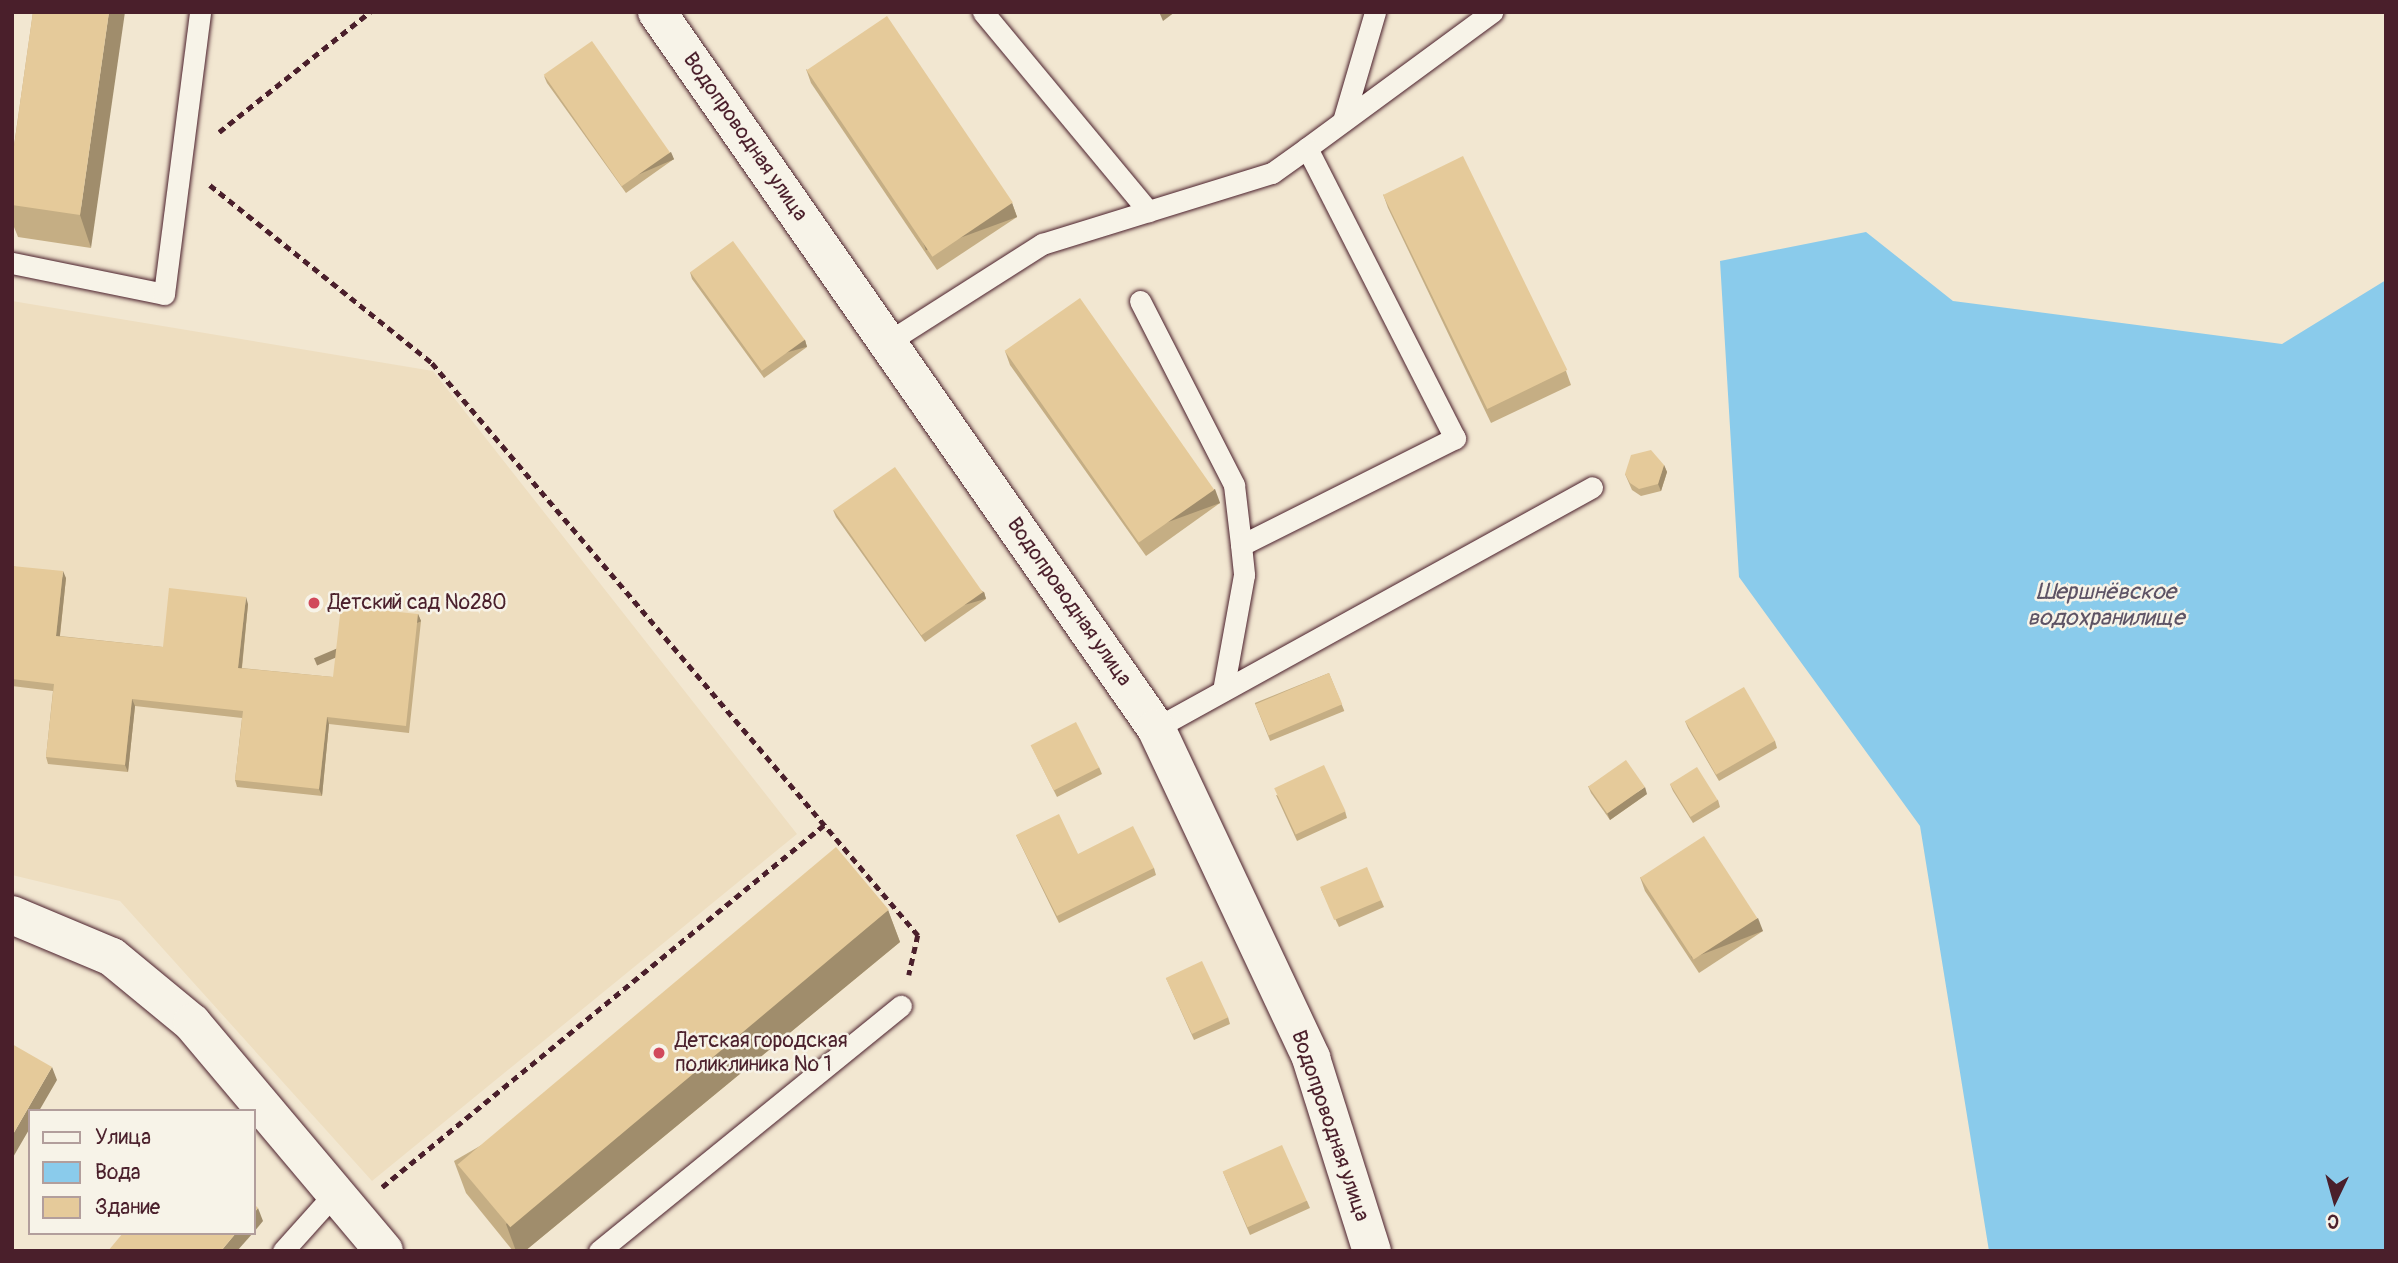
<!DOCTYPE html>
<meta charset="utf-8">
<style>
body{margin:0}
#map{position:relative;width:2398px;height:1263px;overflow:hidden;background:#f2e7d1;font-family:Pangolin,sans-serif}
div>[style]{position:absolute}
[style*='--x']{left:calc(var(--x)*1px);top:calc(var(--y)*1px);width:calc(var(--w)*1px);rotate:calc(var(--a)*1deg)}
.built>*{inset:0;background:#eedec0}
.water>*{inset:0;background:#8acbeb}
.path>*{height:4.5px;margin-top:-2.25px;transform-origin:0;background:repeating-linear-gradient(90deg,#4a1f2b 0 7px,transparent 0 12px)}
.roads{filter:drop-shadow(0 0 2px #4a1f2b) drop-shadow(0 0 2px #4a1f2b)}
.service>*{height:21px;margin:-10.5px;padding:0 10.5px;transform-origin:10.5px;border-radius:10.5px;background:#f7f3e8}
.minor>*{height:38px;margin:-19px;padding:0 19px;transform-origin:19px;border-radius:19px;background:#f7f3e8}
.wall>*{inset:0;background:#c5ae84;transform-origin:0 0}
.shaded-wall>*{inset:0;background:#a08d6c;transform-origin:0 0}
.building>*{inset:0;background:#e5ca9a;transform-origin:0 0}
.dots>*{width:19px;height:19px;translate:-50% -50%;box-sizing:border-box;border:4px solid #f7f3e8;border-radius:50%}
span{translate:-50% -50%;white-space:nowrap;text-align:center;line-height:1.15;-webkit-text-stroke:5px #f7f3e8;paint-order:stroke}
.street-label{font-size:21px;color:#4a1f2b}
.poi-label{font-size:21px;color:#4a1f2b}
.left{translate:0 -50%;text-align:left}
.water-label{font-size:23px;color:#5d5365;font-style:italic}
.frame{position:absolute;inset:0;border:14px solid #4a1f2b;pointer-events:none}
.legend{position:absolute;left:28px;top:1109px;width:228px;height:126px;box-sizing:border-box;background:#f7f3e8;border:2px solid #b29e9c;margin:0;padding:9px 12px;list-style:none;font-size:21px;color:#4a1f2b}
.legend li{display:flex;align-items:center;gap:14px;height:35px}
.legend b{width:35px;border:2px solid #b29e9c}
.north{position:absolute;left:2300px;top:1165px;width:70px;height:70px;-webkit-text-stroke:5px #f7f3e8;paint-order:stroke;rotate:185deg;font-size:19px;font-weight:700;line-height:28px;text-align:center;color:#4a1f2b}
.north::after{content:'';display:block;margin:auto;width:24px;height:32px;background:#4a1f2b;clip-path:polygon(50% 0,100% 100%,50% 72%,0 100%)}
</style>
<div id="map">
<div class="built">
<div style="clip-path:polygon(12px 301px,433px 371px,797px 834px,372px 1181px,120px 901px,12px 875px)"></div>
</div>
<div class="water">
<div style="clip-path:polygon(1866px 232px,1953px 301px,2282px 344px,2386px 280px,2386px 1251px,1989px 1251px,1920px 826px,1739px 577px,1720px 261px)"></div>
</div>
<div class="path">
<div style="--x:219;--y:132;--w:193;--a:-38.5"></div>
<div style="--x:210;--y:185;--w:285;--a:38.7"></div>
<div style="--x:432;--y:363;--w:751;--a:49.65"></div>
<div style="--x:918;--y:935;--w:41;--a:102.7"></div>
<div style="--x:382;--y:1187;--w:571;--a:-39.32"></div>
</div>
<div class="roads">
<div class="service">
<div style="--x:983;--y:12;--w:259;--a:50.3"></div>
<div style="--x:1343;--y:121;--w:114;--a:-73.6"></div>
<div style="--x:1307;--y:148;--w:230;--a:-36.3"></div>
<div style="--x:12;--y:263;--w:155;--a:11.5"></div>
<div style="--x:164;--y:294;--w:284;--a:-82.7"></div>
<div style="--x:1140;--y:301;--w:207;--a:62.9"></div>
<div style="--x:1234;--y:485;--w:60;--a:83.3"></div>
<div style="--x:888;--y:342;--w:183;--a:-32.5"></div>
<div style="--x:1042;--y:244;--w:241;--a:-17.2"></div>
<div style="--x:1272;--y:173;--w:43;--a:-35.5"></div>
<div style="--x:1307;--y:148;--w:326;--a:63"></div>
<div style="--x:1455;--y:438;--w:239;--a:153.4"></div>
<div style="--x:1241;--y:545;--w:30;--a:84"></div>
<div style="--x:1244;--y:575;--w:117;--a:100.3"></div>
<div style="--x:1156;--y:728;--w:498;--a:-28.9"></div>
<div style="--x:283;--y:1251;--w:78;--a:-48.1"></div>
<div style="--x:599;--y:1251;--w:389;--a:-39.1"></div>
</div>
<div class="minor">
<div style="--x:657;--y:12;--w:873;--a:55.13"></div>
<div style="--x:1156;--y:728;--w:365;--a:64.8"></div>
<div style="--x:1311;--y:1058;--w:202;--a:72.5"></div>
<div style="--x:12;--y:915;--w:108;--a:22.8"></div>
<div style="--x:112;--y:957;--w:104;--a:39.5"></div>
<div style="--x:192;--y:1023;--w:298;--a:49.9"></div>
</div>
</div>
<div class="wall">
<div style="clip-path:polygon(33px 12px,91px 248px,18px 237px,12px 222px,12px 160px)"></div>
<div style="clip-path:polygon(806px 69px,1012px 203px,1017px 217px,937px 270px,811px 83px)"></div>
<div style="clip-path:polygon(544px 76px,674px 159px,626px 193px,547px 83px)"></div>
<div style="clip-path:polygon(1383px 194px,1566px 371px,1571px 385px,1491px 423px,1388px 208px)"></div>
<div style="clip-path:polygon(690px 272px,805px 340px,807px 347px,764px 378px,692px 279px)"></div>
<div style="clip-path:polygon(1005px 351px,1220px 503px,1146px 556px,1010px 365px)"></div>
<div style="clip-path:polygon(1664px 465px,1667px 472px,1661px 491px,1641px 496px,1632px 490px,1625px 474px)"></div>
<div style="clip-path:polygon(833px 510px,984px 592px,986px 599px,925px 642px,836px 517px)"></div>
<div style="clip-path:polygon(12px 566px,66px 578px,60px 636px,163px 647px,248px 604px,242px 668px,333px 677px,418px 614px,421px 621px,409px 733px,329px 724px,322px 796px,237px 787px,235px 780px,242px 718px,135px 706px,128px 772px,48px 764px,46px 757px,53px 691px,12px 686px)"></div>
<div style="left:1329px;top:673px;width:41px;height:80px;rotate:68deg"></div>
<div style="clip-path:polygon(1685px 721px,1775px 741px,1777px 748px,1719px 781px,1688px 728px)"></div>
<div style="clip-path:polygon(1031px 745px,1099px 767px,1102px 774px,1057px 797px)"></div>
<div style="clip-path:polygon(1670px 784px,1718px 800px,1720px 807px,1693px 823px,1673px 791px)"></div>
<div style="clip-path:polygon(1588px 786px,1647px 794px,1610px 820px,1591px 793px)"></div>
<div style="clip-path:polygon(1276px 795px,1345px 811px,1347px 818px,1297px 841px)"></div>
<div style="clip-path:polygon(1016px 835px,1078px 854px,1154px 868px,1156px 875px,1059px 923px)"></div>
<div style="clip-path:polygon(1640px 877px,1763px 931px,1699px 973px,1645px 891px)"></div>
<div style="clip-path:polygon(1321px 889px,1381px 900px,1384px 907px,1339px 927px)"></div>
<div style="clip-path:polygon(888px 910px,900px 942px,525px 1251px,513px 1251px,466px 1193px,454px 1161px)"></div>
<div style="clip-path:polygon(1166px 978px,1228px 1017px,1230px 1024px,1194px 1040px)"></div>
<div style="clip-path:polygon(1223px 1172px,1307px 1201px,1310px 1208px,1250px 1235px)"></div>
</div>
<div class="shaded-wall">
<div style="clip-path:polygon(109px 12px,125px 12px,91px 248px,80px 215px)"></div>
<div style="clip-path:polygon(1162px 12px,1175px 12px,1163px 21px,1160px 14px)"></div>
<div style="left:671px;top:152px;width:8px;height:59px;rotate:67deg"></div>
<div style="left:1012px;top:203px;width:15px;height:97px;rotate:70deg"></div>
<div style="left:805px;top:340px;width:7px;height:53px;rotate:74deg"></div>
<div style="clip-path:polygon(1664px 465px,1667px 472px,1661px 491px,1658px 484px)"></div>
<div style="left:1215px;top:489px;width:15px;height:91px;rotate:70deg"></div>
<div style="clip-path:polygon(63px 571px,66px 578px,59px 643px,56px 636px)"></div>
<div style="left:984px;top:592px;width:7px;height:75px;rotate:74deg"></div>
<div style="clip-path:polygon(246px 597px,248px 604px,241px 675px,238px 668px)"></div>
<div style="left:418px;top:614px;width:8px;height:113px;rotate:67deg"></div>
<div style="clip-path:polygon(132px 699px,135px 706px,128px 772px,125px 765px)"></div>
<div style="clip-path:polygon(327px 717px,329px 724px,322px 796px,319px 789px)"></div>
<div style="clip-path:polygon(1645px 787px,1647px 794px,1610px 820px,1607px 813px)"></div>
<div style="clip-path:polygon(888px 910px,900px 942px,525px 1251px,516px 1251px,506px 1224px)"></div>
<div style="left:1758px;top:918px;width:14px;height:76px;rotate:69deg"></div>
<div style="clip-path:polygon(52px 1067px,57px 1080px,39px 1111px,30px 1111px,30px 1128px,12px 1159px,12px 1136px)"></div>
<div style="clip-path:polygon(258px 1208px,263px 1221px,254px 1232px,254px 1213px)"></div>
<div style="clip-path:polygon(236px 1233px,253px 1233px,237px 1251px,221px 1251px)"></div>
</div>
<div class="building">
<div style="clip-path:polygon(33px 12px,109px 12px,80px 215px,12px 205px,12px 160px)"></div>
<div style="left:887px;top:16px;width:225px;height:97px;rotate:56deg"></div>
<div style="left:592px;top:41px;width:136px;height:59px;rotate:55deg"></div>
<div style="left:1463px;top:156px;width:238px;height:89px;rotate:64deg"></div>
<div style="left:733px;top:241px;width:122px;height:53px;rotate:54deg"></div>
<div style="left:1080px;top:298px;width:234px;height:92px;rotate:55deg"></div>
<div style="clip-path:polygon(1651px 450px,1664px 465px,1658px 484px,1639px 489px,1630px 483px,1625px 474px,1631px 455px)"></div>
<div style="left:895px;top:467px;width:153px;height:75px;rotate:55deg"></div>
<div style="clip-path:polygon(12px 566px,63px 571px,56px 636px,163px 647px,169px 588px,246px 597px,238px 668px,333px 677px,341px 606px,418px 614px,406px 726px,327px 717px,319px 789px,235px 780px,243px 711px,132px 699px,125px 765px,46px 757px,54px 684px,12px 679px)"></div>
<div style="left:1329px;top:673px;width:34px;height:80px;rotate:67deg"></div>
<div style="left:1744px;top:687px;width:62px;height:68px;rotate:60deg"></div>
<div style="left:1076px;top:722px;width:51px;height:51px;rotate:63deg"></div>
<div style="left:1626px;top:760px;width:33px;height:46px;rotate:55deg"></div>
<div style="left:1324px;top:765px;width:51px;height:55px;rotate:65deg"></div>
<div style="left:1697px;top:767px;width:39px;height:32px;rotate:58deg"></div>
<div style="clip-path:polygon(1059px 814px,1078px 854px,1133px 826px,1154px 868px,1057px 916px,1016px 835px)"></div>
<div style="left:1704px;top:836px;width:98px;height:76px;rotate:57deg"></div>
<div style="left:836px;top:847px;width:82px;height:494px;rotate:50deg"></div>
<div style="left:1367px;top:867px;width:36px;height:51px;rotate:67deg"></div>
<div style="left:1202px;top:961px;width:62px;height:40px;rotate:65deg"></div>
<div style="clip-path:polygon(12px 1044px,52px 1067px,12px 1136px)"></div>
<div style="left:1282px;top:1145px;width:61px;height:65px;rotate:66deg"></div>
<div style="clip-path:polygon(254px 1204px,258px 1208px,254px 1213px)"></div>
<div style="clip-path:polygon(123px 1233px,236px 1233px,221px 1251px,108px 1251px)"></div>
</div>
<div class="dots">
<div style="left:314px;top:603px;background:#d1495b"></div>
<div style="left:659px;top:1053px;background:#d1495b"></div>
</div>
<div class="street-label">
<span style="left:745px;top:137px;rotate:55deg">Водопроводная улица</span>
<span style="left:1069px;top:602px;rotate:55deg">Водопроводная улица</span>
<span style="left:1330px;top:1126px;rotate:71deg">Водопроводная улица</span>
</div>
<div class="poi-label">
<span class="left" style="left:328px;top:603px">Детский сад №280</span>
<span class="left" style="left:675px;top:1053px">Детская городская<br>поликлиника № 1</span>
</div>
<div class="water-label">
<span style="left:2106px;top:605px">Шершнёвское<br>водохранилище</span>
</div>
<div class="frame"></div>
<ul class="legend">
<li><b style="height:9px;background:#f7f3e8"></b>Улица</li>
<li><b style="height:19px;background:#8acbeb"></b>Вода</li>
<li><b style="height:19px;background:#e5ca9a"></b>Здание</li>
</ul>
<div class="north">С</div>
</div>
